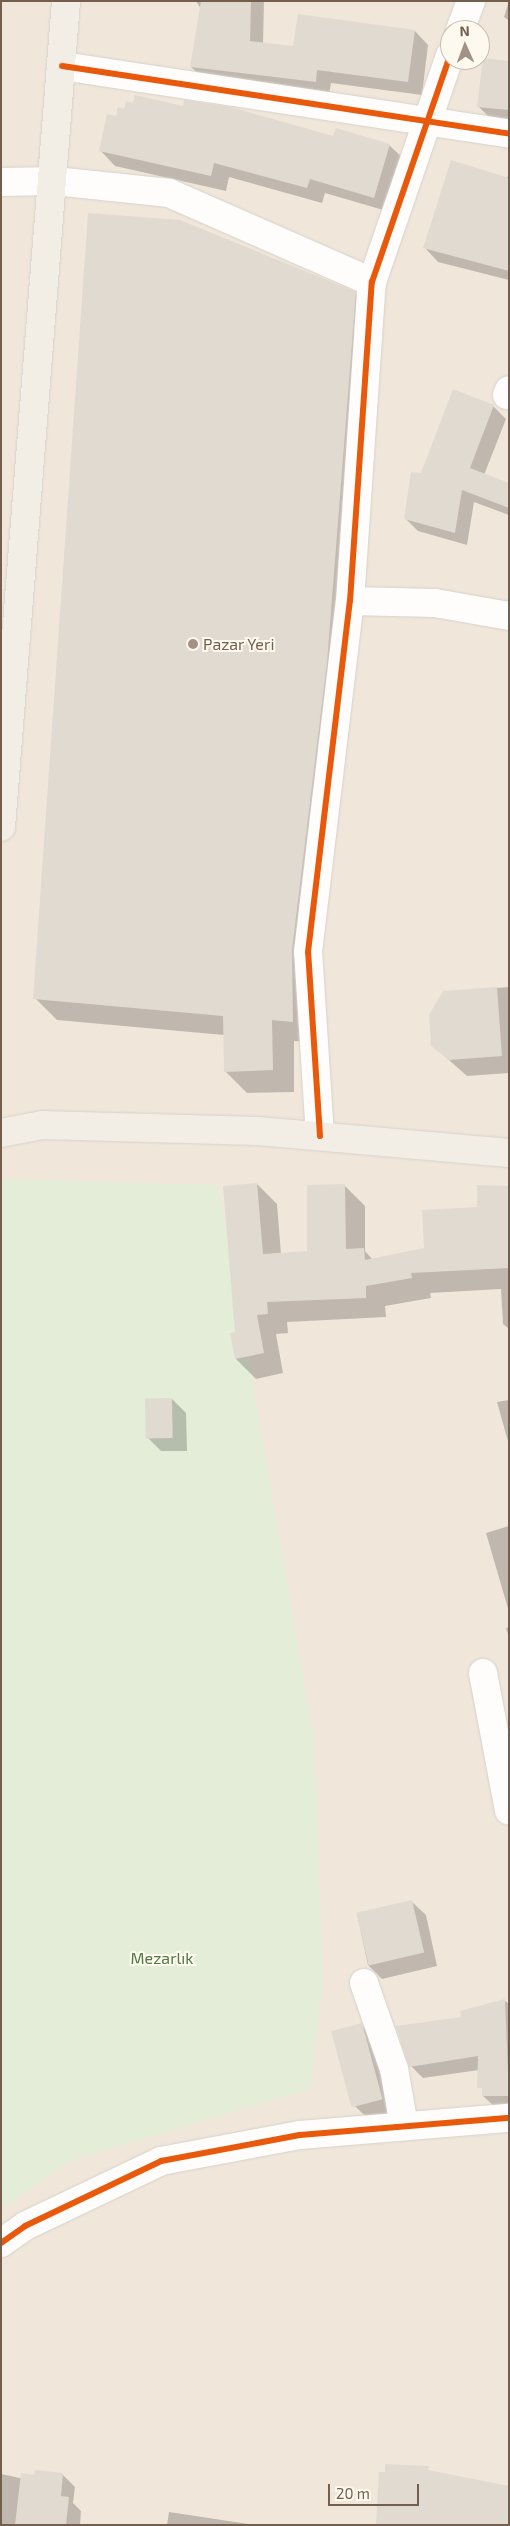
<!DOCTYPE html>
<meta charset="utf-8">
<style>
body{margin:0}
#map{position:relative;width:510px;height:2526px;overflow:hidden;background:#f7f4ec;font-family:"Exo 2",sans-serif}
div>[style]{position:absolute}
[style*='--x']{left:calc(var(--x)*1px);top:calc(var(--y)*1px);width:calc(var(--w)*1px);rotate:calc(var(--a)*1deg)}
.residential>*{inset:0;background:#f0e7da}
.green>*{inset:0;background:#e3edd8}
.shadow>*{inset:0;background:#0003}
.building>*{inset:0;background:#e1dad1;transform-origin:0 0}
.roads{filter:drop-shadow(0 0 1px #d6d1cb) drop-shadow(0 0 1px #d6d1cb)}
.minor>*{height:28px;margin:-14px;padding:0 14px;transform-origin:14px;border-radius:14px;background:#fefdfc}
.major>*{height:28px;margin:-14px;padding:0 14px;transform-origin:14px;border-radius:14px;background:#f2eee6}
.cycleway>*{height:6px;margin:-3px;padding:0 3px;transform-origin:3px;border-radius:3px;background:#e8590c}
.dots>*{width:14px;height:14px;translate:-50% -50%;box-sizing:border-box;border:2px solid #fef9ee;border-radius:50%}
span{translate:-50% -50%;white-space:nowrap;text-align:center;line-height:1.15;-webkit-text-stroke:4px #fef9ee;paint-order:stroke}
.poi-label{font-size:16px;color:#745e4d}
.left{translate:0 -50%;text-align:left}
.park-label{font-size:16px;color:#517946}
.frame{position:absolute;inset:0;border:2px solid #745e4d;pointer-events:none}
.north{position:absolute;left:440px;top:20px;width:50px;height:50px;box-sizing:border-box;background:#fef9ee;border:1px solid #c7bbae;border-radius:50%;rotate:358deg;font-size:14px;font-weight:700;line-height:20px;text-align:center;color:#745e4d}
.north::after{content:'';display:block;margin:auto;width:18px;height:22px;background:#a29285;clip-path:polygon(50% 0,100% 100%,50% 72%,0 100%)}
.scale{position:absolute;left:328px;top:2484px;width:91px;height:22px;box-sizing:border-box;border:2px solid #745e4d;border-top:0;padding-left:6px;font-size:15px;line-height:18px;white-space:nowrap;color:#745e4d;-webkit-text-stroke:4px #fef9ee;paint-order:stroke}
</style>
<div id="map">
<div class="residential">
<div style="clip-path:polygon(evenodd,1px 1px,509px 1px,509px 2525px,1px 2525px,1px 1px,450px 30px,480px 30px,480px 60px,450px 60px,450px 30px)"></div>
</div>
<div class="green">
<div style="clip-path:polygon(1px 1179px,218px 1185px,314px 1739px,323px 1979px,310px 2089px,72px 2160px,1px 2209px)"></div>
</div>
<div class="shadow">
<div style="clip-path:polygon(196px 1px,264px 1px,263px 44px,294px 47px,415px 31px,428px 45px,422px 95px,331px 83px,329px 95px,205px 80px,191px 67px,201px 9px)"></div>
<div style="clip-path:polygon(509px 1px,509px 21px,504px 17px)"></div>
<div style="clip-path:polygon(509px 62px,509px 126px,497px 125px,478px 106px)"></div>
<div style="clip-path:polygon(389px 145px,405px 160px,390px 212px,325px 193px,322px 203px,229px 177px,226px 191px,115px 166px,100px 150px)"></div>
<div style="clip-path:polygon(509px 171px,509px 280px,438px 262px,425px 248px,507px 179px)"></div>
<div style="clip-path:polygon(355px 293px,377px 315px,314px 973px,315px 1043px,294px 1041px,294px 1092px,247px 1093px,225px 1071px,224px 1035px,57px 1020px,35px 998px)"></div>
<div style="clip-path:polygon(493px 406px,506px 419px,484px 475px,509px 485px,509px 515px,474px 502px,467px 545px,418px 531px,405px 518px,421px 474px)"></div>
<div style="clip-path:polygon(509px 987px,509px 1073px,467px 1076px,432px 1045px,444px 992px)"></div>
<div style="clip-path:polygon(257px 1184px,277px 1204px,281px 1254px,309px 1253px,345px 1186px,365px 1206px,365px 1251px,373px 1260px,425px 1249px,509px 1187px,509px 1329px,503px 1324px,501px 1289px,430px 1293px,431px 1298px,385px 1306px,386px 1317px,287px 1322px,288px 1333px,276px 1334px,283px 1373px,256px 1379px,236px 1359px,236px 1333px)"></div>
<div style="clip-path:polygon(172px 1399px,186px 1413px,187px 1451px,161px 1451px,148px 1438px)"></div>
<div style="clip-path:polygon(509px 1400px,509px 1445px,497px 1402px)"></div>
<div style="clip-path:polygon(509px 1526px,509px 1612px,486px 1533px)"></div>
<div style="clip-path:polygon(509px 1627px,509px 1637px,506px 1628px)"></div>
<div style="clip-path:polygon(412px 1902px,426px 1915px,437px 1966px,382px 1979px,368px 1965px,357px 1914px)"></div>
<div style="clip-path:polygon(504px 2000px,509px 2004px,509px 2108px,496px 2108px,483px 2096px,479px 2070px,423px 2078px,411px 2066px,463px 2018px)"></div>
<div style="clip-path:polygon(361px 2025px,375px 2039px,396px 2113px,368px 2119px,354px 2105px)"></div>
<div style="clip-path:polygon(1px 2474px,20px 2478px,62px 2474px,75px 2487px,73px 2503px,81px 2511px,80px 2525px,1px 2525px)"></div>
<div style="clip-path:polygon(169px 2512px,255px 2525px,167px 2525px)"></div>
</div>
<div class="building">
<div style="clip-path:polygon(201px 1px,251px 1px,250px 41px,293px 46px,298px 14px,415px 30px,408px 82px,317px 70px,316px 82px,190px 67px)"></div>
<div style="clip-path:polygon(483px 58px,509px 61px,509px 110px,477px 107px)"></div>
<div style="clip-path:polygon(135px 95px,183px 106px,184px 100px,230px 107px,333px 136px,336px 128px,390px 144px,374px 198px,310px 179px,307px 188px,214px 163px,211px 176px,99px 151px,107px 114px,116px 116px,118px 107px,124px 109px,126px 101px,133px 103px)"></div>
<div style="clip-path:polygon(451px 160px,509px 178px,509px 271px,423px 248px)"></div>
<div style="clip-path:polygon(88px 213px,180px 220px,356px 292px,327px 663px,292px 950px,293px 1022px,272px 1020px,273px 1070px,224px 1072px,223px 1016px,33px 999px)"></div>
<div style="clip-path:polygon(453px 389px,494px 405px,470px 468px,509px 483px,509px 508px,462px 490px,455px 533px,404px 519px,411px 472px,421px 473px)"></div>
<div style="clip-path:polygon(497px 987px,502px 1056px,449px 1060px,431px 1046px,429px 1015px,443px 991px)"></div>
<div style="clip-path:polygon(257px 1183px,263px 1254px,307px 1251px,307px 1185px,345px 1184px,346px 1249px,364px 1248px,365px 1260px,424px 1248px,422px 1210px,477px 1207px,477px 1185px,509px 1186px,509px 1268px,411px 1273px,412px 1278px,366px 1286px,366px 1298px,267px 1302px,268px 1314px,257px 1315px,264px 1353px,235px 1359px,230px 1333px,235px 1332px,223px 1186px)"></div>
<div style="left:172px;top:1398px;width:40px;height:27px;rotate:89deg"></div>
<div style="left:412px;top:1900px;width:54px;height:57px;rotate:77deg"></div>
<div style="clip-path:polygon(505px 1999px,509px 2096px,482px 2096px,482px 2088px,477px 2088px,478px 2056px,409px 2067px,396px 2026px,461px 2017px,460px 2011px)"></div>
<div style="left:362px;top:2023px;width:79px;height:32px;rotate:75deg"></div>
<div style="clip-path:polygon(385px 2464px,429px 2466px,428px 2470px,509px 2486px,509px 2525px,376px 2525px,379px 2472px,385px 2472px)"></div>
<div style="clip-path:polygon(35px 2470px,63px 2473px,61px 2496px,69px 2497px,66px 2525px,15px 2525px,21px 2473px,34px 2475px)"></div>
</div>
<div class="roads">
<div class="minor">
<div style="--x:460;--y:30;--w:31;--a:-69"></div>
<div style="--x:62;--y:66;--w:452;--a:8.6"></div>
<div style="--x:1;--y:182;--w:54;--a:-1.1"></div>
<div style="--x:55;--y:181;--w:115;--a:6"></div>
<div style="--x:169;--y:193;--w:222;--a:23.7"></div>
<div style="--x:507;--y:395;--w:5;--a:-68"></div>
<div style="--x:350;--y:601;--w:85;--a:1.3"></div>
<div style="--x:435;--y:603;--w:75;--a:10"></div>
<div style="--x:320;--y:1136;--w:184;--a:-93.7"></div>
<div style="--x:308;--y:952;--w:354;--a:-83.2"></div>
<div style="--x:350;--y:601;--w:320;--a:-86.1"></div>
<div style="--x:372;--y:282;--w:239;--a:-71"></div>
<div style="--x:483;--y:1673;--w:140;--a:79.3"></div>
<div style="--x:364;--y:1983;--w:91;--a:70.8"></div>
<div style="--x:394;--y:2069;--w:58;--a:80"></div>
<div style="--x:1;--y:2243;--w:29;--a:-35"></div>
<div style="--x:25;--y:2226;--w:151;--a:-25.5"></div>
<div style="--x:161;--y:2161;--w:141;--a:-10.6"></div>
<div style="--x:300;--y:2135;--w:210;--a:-4.7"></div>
</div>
<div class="major">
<div style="--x:1;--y:827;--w:829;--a:-85.5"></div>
<div style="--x:1;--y:1133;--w:42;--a:-11"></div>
<div style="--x:42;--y:1125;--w:216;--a:1.6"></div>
<div style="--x:258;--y:1131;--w:252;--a:5"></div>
</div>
</div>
<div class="cycleway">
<div style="--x:62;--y:66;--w:452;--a:8.6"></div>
<div style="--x:320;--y:1136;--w:184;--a:-93.7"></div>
<div style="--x:308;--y:952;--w:354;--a:-83.2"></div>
<div style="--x:350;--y:601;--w:320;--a:-86.1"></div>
<div style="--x:372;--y:282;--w:239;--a:-71"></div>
<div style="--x:1;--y:2243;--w:29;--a:-35"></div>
<div style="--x:25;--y:2226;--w:151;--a:-25.5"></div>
<div style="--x:161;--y:2161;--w:141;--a:-10.6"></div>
<div style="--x:300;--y:2135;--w:210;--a:-4.7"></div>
</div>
<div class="dots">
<div style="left:193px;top:644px;background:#a29285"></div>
</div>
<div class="poi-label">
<span class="left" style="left:203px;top:644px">Pazar Yeri</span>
</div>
<div class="park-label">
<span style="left:162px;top:1958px">Mezarlık</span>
</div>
<div class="frame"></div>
<div class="north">N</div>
<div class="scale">20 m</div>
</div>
